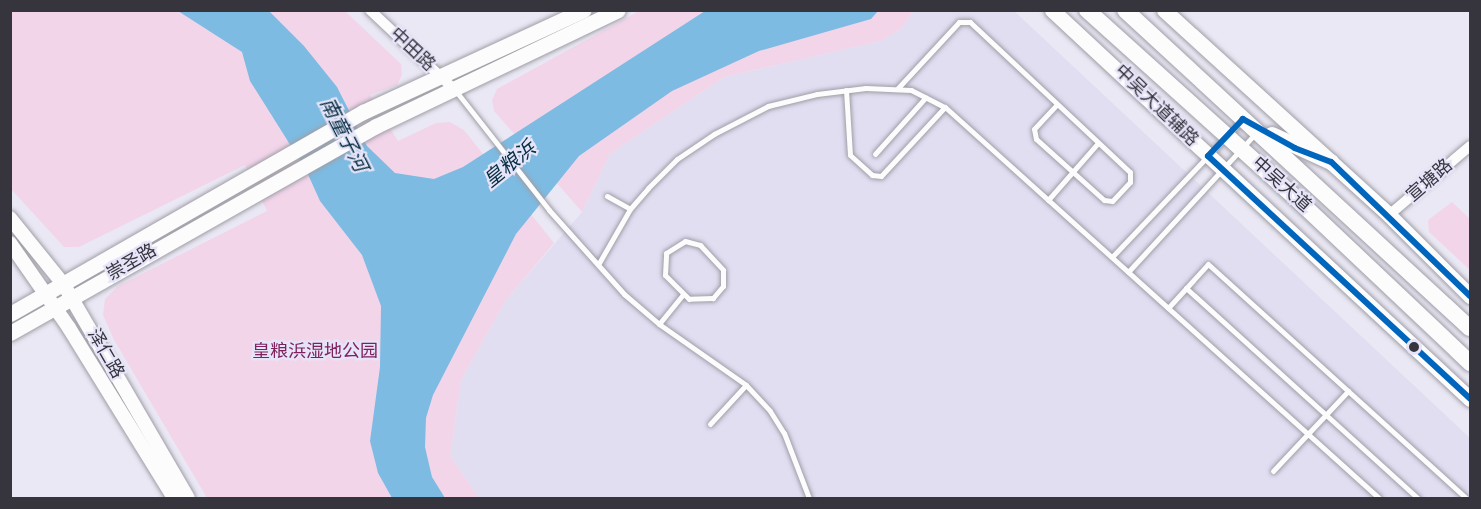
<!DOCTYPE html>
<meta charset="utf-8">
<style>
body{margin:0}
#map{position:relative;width:1481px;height:509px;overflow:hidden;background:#eae8f4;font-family:"Sofia Sans Condensed","Noto Sans SC",sans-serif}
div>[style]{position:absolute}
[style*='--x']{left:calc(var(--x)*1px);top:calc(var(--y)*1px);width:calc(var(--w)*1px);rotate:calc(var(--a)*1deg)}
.built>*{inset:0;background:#e1def2}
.green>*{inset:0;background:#f3d5ea}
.water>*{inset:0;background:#7dbbe2}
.roads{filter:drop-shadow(0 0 2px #9f9ea6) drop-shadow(0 0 2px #9f9ea6)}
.service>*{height:5px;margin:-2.5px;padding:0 2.5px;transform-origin:2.5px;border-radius:2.5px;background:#fcfcfd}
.minor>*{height:10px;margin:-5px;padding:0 5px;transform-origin:5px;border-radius:5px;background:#fcfcfd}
.tertiary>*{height:14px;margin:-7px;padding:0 7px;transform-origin:7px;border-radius:7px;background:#fcfcfd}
.secondary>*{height:15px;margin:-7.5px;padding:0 7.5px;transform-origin:7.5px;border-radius:7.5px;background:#fcfcfd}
.primary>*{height:16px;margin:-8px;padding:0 8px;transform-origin:8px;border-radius:8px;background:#fcfcfd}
.bus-1>*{height:6px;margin:-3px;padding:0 3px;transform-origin:3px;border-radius:3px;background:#0065bd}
.dots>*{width:16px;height:16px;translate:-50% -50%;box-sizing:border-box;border:3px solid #e6e4f8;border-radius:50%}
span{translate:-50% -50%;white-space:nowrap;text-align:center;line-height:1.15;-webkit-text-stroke:4.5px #e6e4f8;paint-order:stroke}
.street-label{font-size:18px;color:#36353d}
.park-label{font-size:18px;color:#7f215d}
.water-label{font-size:20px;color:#042d42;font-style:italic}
.frame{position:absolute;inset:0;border:12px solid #36353d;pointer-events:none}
</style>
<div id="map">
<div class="built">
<div style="clip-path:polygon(1013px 10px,1470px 438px,1470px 498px,479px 498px,450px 456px,461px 380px,506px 300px,582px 212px,610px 154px,724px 77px,881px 41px,902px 28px,913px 11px)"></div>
</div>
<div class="green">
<div style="clip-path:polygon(10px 11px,345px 11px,401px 64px,402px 75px,397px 85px,370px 95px,398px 141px,436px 123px,450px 122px,464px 130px,554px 243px,506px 300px,461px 380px,450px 456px,479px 498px,207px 498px,114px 340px,103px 315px,105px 299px,118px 286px,267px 211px,245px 165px,79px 247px,64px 247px,11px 189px)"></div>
<div style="clip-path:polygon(639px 11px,913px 11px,902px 28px,881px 41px,724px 77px,610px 154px,582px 212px,494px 111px,492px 100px,497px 89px)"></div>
<div style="clip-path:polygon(1452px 202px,1470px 219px,1470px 270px,1429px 232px,1428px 220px)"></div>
</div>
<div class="water">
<div style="clip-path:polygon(178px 11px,269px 11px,304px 46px,337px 87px,367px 146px,395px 173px,434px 179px,463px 167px,705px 11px,878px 11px,871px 19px,759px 51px,672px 91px,579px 156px,516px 234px,433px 395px,426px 418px,425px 447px,432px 477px,445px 498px,392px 498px,378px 473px,370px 441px,380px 367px,381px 306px,362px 255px,320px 201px,306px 170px,250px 81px,242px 52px)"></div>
</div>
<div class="roads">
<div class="service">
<div style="--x:897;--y:89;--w:91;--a:-47.2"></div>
<div style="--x:959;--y:22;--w:11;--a:0"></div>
<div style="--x:970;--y:22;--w:219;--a:43.2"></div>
<div style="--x:1130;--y:172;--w:10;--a:90"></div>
<div style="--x:1130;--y:182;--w:26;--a:133"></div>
<div style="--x:1112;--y:201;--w:8;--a:-173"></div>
<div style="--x:1104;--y:200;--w:91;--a:-138.1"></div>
<div style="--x:1036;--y:139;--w:10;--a:-101"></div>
<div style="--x:1034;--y:129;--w:33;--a:-47"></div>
<div style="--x:455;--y:90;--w:152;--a:51.9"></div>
<div style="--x:549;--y:210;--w:113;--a:48.2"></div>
<div style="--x:624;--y:294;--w:46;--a:40.6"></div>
<div style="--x:659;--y:324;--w:106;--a:35"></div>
<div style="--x:746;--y:385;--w:35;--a:47"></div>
<div style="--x:770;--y:411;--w:26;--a:58"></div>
<div style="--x:784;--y:433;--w:70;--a:69"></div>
<div style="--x:846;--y:90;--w:65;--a:86.5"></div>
<div style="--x:850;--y:155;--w:30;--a:42"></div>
<div style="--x:872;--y:175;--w:9;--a:6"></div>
<div style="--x:881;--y:176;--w:94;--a:-47.2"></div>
<div style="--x:875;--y:154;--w:76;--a:-48.2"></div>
<div style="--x:607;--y:196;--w:26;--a:29"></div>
<div style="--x:1048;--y:200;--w:74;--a:-48.8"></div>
<div style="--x:685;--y:241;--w:16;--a:15"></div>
<div style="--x:700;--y:245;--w:34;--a:47"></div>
<div style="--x:723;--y:270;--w:16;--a:90"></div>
<div style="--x:723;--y:286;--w:16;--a:130"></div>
<div style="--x:713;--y:298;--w:24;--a:178"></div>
<div style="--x:689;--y:299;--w:34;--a:-135"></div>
<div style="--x:665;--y:275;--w:22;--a:-87"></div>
<div style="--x:666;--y:253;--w:22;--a:-32"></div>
<div style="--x:1112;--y:257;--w:187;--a:-46.5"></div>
<div style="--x:599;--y:263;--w:62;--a:-60.1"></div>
<div style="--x:630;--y:209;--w:28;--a:-49"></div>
<div style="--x:648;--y:188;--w:41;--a:-45"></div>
<div style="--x:677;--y:159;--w:45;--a:-34"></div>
<div style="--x:714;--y:134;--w:61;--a:-27.4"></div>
<div style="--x:768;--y:106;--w:50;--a:-13.8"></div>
<div style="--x:817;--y:94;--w:49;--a:-7"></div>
<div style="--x:866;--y:88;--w:45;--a:2.5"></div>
<div style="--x:911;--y:90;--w:38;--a:27"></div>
<div style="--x:945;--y:107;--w:584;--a:42.02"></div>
<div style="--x:1128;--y:272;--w:188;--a:-47.4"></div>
<div style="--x:1186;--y:288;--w:313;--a:42.2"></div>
<div style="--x:1168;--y:308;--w:59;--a:-47.7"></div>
<div style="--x:1208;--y:264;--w:348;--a:42.2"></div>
<div style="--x:659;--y:324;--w:38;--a:-51"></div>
<div style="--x:710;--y:424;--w:53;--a:-47.3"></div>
<div style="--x:1273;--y:471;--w:110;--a:-46.8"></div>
</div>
<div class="minor">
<div style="--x:370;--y:10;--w:117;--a:43.3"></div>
<div style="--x:1389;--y:215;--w:106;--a:-40.4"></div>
</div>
<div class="tertiary">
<div style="--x:10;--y:218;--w:86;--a:51.1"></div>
<div style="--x:64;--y:285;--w:246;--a:59.8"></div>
<div style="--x:10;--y:243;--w:103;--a:55.2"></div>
<div style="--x:69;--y:328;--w:200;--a:58.3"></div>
</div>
<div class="secondary">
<div style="--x:1052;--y:10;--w:571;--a:42.94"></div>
<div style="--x:1164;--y:10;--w:304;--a:42.3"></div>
<div style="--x:1389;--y:215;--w:115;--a:45"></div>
<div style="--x:10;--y:314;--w:407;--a:-29.8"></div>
<div style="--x:363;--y:112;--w:243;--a:-24.8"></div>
<div style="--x:10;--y:333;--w:420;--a:-29.5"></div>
<div style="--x:376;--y:126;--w:268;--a:-25.6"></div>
</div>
<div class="primary">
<div style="--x:1087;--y:10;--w:288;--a:42"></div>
<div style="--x:1301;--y:203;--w:233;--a:43.4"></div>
<div style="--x:1125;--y:10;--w:469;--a:42.7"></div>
<div style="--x:1272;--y:135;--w:65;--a:24.6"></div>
</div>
</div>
<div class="bus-1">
<div style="--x:1470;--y:296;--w:193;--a:-136"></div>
<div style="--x:1331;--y:162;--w:39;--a:-159"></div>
<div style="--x:1295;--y:148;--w:60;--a:-150.9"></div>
<div style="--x:1243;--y:119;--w:51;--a:133.4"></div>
<div style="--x:1208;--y:156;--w:357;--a:42.8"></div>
</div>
<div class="dots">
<div style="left:1414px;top:347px;background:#36353d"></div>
</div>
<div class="street-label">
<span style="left:412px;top:50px;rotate:43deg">中田路</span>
<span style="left:1156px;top:106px;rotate:44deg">中吴大道辅路</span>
<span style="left:1430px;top:181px;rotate:-41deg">宣塘路</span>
<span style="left:1281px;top:185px;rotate:42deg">中吴大道</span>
<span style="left:132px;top:263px;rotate:-30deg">崇圣路</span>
<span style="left:105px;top:354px;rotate:60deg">泽仁路</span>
</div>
<div class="park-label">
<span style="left:315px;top:352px">皇粮浜湿地公园</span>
</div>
<div class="water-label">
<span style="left:343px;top:135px;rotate:63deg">南童子河</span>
<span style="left:510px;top:165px;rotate:-39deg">皇粮浜</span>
</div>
<div class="frame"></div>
</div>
